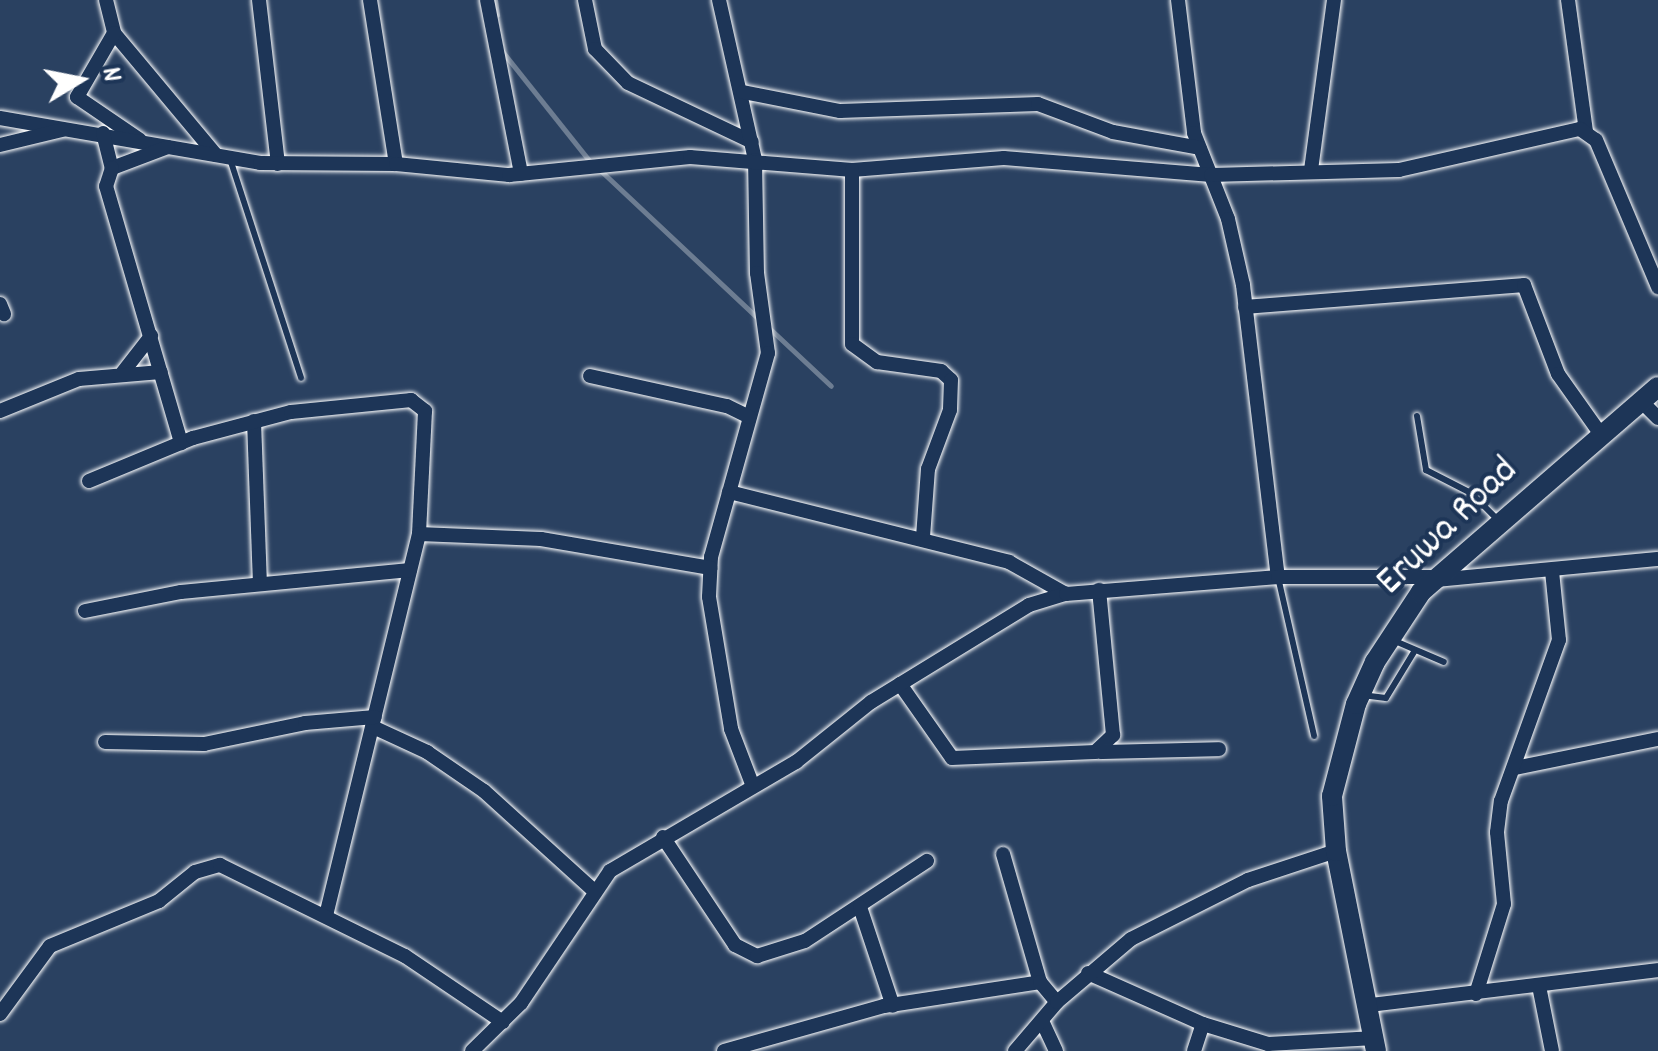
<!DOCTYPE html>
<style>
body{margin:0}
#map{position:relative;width:1658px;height:1051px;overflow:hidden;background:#2a4161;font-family:Dekko,sans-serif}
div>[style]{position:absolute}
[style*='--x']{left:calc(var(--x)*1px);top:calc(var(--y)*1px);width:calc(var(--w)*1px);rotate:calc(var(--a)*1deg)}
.stream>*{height:5px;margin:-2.5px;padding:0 2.5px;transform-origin:2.5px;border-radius:2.5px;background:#6d7d92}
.roads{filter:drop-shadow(0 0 2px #fff) drop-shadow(0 0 2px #fff)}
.lane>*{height:6px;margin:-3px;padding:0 3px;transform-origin:3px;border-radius:3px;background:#1d3557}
.street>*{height:14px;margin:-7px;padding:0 7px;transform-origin:7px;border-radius:7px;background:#1d3557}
.secondary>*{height:20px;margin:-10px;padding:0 10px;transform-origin:10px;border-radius:10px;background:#1d3557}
span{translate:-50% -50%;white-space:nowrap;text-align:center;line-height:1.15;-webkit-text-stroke:8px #1d3557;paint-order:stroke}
.street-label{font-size:40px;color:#fff}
.north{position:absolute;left:30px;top:30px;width:100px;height:100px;-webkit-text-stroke:8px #1d3557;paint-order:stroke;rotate:80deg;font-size:28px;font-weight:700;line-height:40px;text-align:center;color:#fff}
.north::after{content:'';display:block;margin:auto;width:35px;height:45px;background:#fff;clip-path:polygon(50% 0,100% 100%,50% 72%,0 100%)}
</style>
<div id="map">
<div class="stream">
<div style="--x:495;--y:0;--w:15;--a:82"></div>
<div style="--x:502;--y:51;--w:143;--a:51.5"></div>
<div style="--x:600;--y:170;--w:219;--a:43.2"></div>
<div style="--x:768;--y:327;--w:86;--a:43.1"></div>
</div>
<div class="roads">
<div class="lane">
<div style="--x:230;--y:159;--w:230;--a:72"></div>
<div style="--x:1417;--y:416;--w:55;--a:80.5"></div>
<div style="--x:1426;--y:470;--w:51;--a:27.1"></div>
<div style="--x:1471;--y:493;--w:38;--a:45"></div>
<div style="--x:1278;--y:577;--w:163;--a:77.2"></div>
<div style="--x:1395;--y:641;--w:53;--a:23.2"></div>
<div style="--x:1362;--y:695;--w:24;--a:7"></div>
<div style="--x:1386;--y:698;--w:54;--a:-58.7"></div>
</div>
<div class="street">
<div style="--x:106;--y:0;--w:34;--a:76"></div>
<div style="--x:114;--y:33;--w:159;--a:50.1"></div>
<div style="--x:259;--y:0;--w:165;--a:83.4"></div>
<div style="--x:370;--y:0;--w:166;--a:81"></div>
<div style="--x:487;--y:0;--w:177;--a:78.9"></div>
<div style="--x:585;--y:0;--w:50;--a:78.5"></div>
<div style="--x:595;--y:49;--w:47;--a:45.9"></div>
<div style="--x:628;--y:83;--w:137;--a:25.4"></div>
<div style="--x:719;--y:0;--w:164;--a:77.3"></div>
<div style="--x:755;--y:160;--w:113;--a:89"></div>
<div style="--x:757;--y:273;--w:81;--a:82.2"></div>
<div style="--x:768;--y:353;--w:212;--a:105.6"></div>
<div style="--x:711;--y:557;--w:40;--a:92.9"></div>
<div style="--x:709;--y:597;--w:134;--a:80.5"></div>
<div style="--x:731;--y:729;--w:59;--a:69.1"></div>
<div style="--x:1178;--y:0;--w:134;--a:83.1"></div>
<div style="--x:1194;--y:133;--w:92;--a:68.4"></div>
<div style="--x:1228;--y:219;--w:68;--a:77.2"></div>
<div style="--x:1243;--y:285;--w:294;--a:83.2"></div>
<div style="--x:1568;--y:0;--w:132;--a:82.2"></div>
<div style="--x:114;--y:33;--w:74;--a:120"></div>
<div style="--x:77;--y:97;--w:76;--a:34.3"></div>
<div style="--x:743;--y:92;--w:99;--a:11.1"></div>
<div style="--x:840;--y:111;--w:198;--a:-2"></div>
<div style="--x:1038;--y:104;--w:80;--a:20.5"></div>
<div style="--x:1113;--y:132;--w:88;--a:10.4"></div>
<div style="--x:0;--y:118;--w:264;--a:9.8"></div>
<div style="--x:260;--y:163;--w:136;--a:0.4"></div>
<div style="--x:396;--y:164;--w:114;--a:5.6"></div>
<div style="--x:509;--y:175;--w:182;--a:-5.7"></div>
<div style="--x:690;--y:157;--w:163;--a:4.6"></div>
<div style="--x:852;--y:170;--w:152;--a:-4.5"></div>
<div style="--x:1004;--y:158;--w:208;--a:4.7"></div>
<div style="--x:1211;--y:175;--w:188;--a:-1.5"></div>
<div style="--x:1399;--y:170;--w:186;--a:-12.8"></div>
<div style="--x:1580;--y:129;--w:19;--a:35"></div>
<div style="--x:1596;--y:140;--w:160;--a:67.1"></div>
<div style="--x:103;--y:133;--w:36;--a:76"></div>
<div style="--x:0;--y:145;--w:64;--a:-13.6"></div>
<div style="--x:168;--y:147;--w:60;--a:159.4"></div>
<div style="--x:112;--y:168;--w:19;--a:108"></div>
<div style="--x:106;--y:186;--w:268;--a:73.7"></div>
<div style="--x:852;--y:170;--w:174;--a:90"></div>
<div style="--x:852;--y:344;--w:31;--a:36"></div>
<div style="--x:877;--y:362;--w:65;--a:8"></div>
<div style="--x:941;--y:371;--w:13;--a:42"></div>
<div style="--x:951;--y:380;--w:30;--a:92"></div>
<div style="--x:950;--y:410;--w:63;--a:110.4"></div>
<div style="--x:928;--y:469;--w:68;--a:94.2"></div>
<div style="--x:1311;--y:170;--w:172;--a:-82.3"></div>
<div style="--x:0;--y:304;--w:11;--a:68"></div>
<div style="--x:1245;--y:307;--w:280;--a:-4.5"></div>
<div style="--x:1524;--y:285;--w:95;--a:69.1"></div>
<div style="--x:1558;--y:374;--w:76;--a:54.6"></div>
<div style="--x:123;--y:372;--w:46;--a:-52.1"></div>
<div style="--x:590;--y:376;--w:140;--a:12.4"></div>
<div style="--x:727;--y:406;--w:25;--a:26"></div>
<div style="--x:1641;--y:401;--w:24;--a:45"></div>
<div style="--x:0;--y:411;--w:85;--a:-22.1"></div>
<div style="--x:79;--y:379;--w:82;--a:-4.9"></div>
<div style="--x:254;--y:421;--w:161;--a:87.9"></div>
<div style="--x:89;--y:481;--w:113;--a:-22.5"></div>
<div style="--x:193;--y:438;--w:101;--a:-14.9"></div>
<div style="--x:291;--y:412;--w:121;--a:-5.7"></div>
<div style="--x:411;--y:400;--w:18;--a:38"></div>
<div style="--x:425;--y:411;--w:123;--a:92.8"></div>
<div style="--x:419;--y:534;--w:392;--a:103.7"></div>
<div style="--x:729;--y:492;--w:289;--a:14"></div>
<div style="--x:1009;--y:562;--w:65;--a:29.3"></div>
<div style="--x:419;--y:534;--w:122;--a:2.3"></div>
<div style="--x:541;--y:539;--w:172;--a:9.7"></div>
<div style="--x:1435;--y:580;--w:224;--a:-5.4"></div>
<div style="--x:85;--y:611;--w:98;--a:-11.2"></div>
<div style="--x:181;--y:592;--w:230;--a:-5.5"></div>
<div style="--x:900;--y:684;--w:90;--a:54.9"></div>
<div style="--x:952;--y:758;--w:143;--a:-2.4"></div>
<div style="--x:1095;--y:752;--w:25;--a:-43"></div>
<div style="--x:1113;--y:735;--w:146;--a:-95.5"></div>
<div style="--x:373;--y:727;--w:60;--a:24.8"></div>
<div style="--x:427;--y:752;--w:69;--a:34.4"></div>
<div style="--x:484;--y:791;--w:147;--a:42.2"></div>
<div style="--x:105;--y:742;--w:99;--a:1.2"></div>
<div style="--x:204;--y:744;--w:103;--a:-11.7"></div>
<div style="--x:305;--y:723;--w:70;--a:-4.9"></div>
<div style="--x:1100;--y:752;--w:119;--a:-1.4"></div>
<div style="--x:1515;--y:768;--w:146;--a:-11.5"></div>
<div style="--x:663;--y:837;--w:130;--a:56.3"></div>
<div style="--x:735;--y:945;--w:25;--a:27"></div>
<div style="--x:757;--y:956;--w:50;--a:-17.4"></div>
<div style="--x:805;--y:941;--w:146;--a:-33.3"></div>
<div style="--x:1003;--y:854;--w:133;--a:73.9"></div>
<div style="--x:860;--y:907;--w:104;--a:71.6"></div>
<div style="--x:1088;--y:973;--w:126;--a:23.9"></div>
<div style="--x:1203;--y:1024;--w:68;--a:17.1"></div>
<div style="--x:1268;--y:1044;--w:107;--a:-3.2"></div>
<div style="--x:1539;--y:986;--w:66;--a:78.7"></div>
<div style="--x:1476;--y:994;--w:94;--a:-72.7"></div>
<div style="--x:1504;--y:904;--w:72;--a:-95.6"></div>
<div style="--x:1497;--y:832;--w:31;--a:-83"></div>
<div style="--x:1501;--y:801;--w:171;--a:-70.2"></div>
<div style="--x:1559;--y:640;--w:69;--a:-95.8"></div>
<div style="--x:1370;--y:1005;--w:290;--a:-6.9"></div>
<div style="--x:0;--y:1014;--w:84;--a:-53.7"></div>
<div style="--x:50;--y:946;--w:118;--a:-22.4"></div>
<div style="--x:159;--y:901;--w:46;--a:-38.9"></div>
<div style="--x:195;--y:872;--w:26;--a:-16"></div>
<div style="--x:220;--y:865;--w:206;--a:26.2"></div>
<div style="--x:405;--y:956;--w:118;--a:34"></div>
<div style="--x:1042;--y:1021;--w:33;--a:65"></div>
<div style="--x:472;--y:1051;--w:69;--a:-44.4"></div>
<div style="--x:521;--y:1003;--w:159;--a:-56"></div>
<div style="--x:610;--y:871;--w:216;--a:-30.4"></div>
<div style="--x:796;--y:762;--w:96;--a:-38.7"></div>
<div style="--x:871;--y:702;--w:185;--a:-31.5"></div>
<div style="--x:1029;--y:605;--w:39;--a:-17"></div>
<div style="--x:1066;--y:594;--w:213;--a:-4.6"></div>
<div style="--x:1278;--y:577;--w:159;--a:0"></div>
<div style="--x:724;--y:1051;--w:166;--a:-15.7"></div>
<div style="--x:884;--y:1006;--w:158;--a:-8.7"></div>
<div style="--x:1040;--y:982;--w:26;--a:50"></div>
<div style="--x:1015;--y:1051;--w:65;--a:-49.4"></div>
<div style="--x:1057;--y:1002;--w:97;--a:-40.4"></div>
<div style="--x:1131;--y:939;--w:131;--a:-26.8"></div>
<div style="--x:1248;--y:880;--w:93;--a:-18.2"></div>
<div style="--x:1194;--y:1051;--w:28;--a:-72"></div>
</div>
<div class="secondary">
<div style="--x:1376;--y:1051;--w:204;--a:-101.3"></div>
<div style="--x:1336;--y:851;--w:55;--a:-94.2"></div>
<div style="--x:1332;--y:796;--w:95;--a:-75.4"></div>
<div style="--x:1356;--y:704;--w:46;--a:-65.7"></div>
<div style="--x:1375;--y:662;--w:84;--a:-56.7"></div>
<div style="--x:1421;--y:592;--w:313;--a:-40.9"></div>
</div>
</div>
<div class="street-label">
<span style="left:1449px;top:528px;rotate:-44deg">Eruwa Road</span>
</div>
<div class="north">N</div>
</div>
